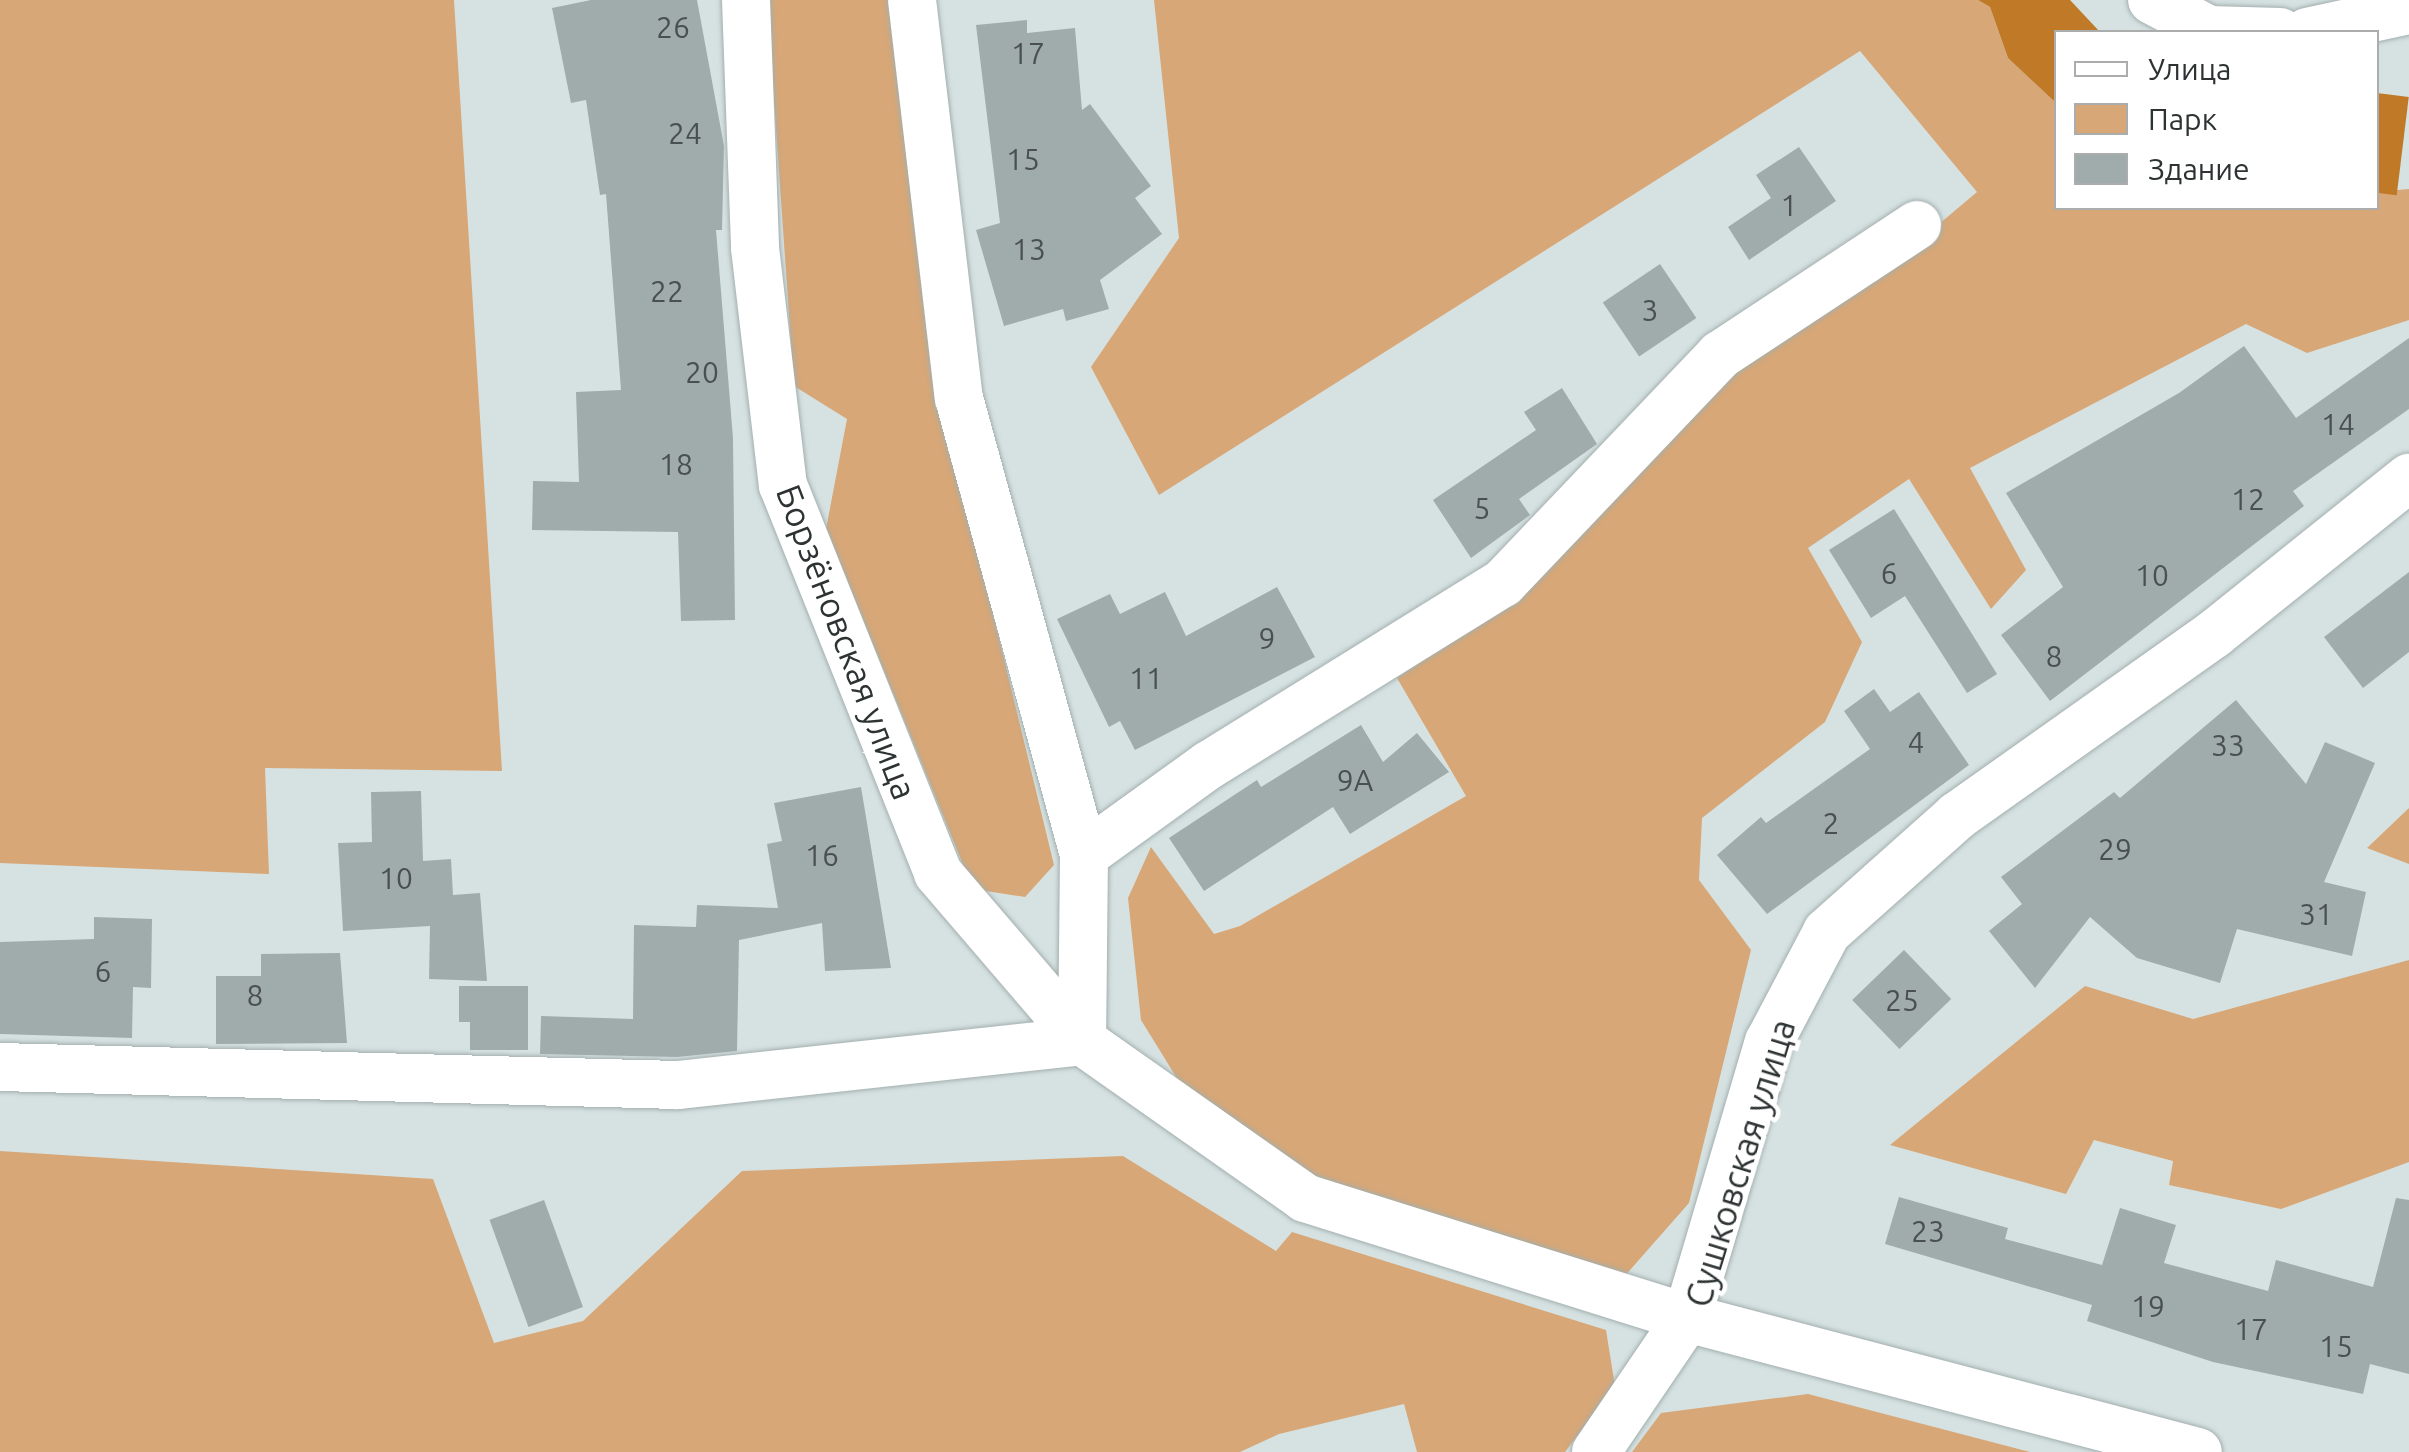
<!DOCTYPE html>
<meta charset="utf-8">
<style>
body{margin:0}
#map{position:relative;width:2409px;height:1452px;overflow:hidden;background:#d6e2e2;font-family:Ubuntu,sans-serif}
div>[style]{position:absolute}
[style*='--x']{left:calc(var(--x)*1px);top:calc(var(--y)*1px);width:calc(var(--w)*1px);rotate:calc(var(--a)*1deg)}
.green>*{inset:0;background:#d7a777}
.water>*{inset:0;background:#c07926;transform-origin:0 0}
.building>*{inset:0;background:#a0acac;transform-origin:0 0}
.roads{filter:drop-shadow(0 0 2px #a3afae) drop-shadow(0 0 2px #a3afae)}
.minor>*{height:48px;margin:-24px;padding:0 24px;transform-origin:24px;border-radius:24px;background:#fff}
span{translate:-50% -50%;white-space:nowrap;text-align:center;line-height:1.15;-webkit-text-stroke:9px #fff;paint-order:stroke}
.number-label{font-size:30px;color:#4a5050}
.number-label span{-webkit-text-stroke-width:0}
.street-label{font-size:35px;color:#2d3232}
.legend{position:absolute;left:2054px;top:30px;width:325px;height:180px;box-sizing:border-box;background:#fff;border:2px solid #abadad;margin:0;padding:12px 18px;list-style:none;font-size:30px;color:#2d3232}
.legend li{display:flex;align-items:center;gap:20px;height:50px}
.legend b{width:50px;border:2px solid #abadad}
</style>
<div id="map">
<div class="green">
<div style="clip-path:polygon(0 0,454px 0,502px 771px,265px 768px,269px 874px,0 863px)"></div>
<div style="clip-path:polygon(767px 0,896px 0,943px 407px,1054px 865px,1025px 897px,973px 889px,826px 529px,847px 419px,794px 386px)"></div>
<div style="clip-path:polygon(1154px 0,1978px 0,1990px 7px,2008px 58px,2056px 103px,2056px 208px,2376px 208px,2377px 192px,2409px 189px,2409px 320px,2307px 353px,2246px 324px,1970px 468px,2026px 570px,1991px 609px,1909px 479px,1808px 548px,1862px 642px,1825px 722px,1702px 818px,1699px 880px,1751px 950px,1689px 1203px,1623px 1278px,1314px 1185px,1186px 1093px,1141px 1020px,1128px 898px,1151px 847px,1214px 934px,1240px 926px,1466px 796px,1397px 678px,1507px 603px,1756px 353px,1882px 272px,1977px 192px,1860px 51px,1159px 495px,1091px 367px,1179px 238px)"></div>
<div style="clip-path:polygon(2409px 808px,2409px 864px,2367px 848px)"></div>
<div style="clip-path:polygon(2409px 960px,2409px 1162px,2281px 1209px,2169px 1185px,2173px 1161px,2094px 1140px,2066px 1194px,1890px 1145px,2085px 986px,2193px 1019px)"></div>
<div style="clip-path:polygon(0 1151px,433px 1179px,494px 1343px,583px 1321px,742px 1171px,1123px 1156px,1276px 1251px,1292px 1232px,1606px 1330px,1615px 1386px,1565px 1452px,1417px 1452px,1404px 1404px,1279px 1434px,1240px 1452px,0 1452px)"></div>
<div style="clip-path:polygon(1808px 1394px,2030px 1452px,1632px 1452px,1661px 1413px)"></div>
</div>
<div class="water">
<div style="clip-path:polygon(1978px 0,2070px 0,2100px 32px,2056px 32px,2056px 103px,2008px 58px,1990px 7px)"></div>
<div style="left:2377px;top:93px;width:32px;height:99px;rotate:7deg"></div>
</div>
<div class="building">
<div style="clip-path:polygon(591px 0,697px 0,724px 146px,722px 230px,716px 230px,733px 438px,735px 620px,681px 621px,678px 532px,532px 530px,533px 481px,579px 482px,576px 392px,621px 390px,606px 194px,600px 195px,586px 100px,571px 103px,552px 8px)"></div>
<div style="clip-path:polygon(1027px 20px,1027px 33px,1075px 28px,1082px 110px,1090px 104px,1151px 186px,1135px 198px,1162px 234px,1100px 280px,1109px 309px,1066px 321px,1063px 309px,1004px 326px,976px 230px,1000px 223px,976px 25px)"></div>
<div style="clip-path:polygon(1799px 147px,1836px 201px,1749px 260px,1728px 227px,1771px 198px,1756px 175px)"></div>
<div style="left:1660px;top:264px;width:65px;height:69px;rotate:56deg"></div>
<div style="clip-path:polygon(2409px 338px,2409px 409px,2293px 491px,2304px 506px,2050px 701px,2001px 635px,2063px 587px,2006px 493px,2179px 393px,2244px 346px,2296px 418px)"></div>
<div style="clip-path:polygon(1562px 388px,1597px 444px,1519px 499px,1530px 515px,1471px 558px,1433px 500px,1536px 430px,1524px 412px)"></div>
<div style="clip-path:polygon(1894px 509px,1997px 674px,1967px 693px,1905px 596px,1871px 618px,1829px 550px)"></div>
<div style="clip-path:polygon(2409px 572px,2409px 652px,2363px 688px,2324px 637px)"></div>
<div style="clip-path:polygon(1277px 587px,1315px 657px,1135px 750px,1120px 721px,1109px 727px,1057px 619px,1110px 594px,1120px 614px,1165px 592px,1186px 636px)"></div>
<div style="clip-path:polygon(1874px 689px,1890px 712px,1919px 692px,1969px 765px,1767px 914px,1717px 855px,1761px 817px,1766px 823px,1870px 749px,1844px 711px)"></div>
<div style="clip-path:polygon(2236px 700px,2306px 784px,2325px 742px,2375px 763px,2324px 882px,2366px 892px,2352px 956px,2237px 929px,2220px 983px,2137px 958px,2090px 917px,2035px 988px,1989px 931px,2022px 904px,2001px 877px,2114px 792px,2120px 798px)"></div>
<div style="clip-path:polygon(1361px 725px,1383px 762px,1417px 733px,1449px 772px,1350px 834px,1333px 807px,1204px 891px,1169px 838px,1257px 780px,1261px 787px)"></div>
<div style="clip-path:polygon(861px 787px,891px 968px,825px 971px,822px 923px,739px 940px,737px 1051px,677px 1057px,540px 1054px,541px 1016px,633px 1019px,634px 925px,696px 927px,697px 905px,778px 908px,767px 844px,782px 841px,774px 803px)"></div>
<div style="clip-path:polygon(421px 791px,423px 861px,451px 859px,453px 895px,480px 893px,487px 981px,429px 979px,430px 926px,343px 931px,338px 843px,372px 842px,371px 792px)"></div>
<div style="clip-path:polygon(94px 917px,152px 919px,151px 988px,133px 987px,132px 1038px,0 1034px,0 942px,94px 939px)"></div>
<div style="left:1904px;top:950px;width:68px;height:72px;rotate:46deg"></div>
<div style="clip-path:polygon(340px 953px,347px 1043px,216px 1044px,216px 976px,261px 976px,261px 954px)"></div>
<div style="clip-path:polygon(459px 986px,528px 986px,528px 1050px,470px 1050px,470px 1022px,459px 1022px)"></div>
<div style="clip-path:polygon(1899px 1197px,2008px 1228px,2005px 1239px,2102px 1265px,2120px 1208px,2176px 1225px,2164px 1263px,2268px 1291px,2276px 1260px,2373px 1287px,2396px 1198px,2409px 1200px,2409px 1374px,2370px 1364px,2363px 1394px,2213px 1362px,2087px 1321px,2092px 1305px,1885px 1244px)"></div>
<div style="left:544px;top:1200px;width:114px;height:58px;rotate:70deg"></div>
</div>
<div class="roads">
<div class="minor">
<div style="--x:746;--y:0;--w:248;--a:87.9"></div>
<div style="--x:755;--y:248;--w:239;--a:83.3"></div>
<div style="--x:783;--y:485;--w:418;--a:68.2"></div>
<div style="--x:938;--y:873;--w:221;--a:49.4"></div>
<div style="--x:912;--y:0;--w:401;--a:83.3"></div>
<div style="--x:959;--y:398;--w:474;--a:74.7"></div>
<div style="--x:1084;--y:855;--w:186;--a:90.6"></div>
<div style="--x:2152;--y:0;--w:64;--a:27.8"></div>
<div style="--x:2209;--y:30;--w:71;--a:1.6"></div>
<div style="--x:2307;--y:32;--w:104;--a:-12.2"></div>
<div style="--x:1084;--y:855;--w:154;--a:-35.8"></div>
<div style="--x:1209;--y:765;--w:346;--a:-31.8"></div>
<div style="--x:1503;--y:583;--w:315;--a:-46.4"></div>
<div style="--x:1720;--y:355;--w:236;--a:-33.4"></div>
<div style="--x:0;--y:1067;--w:678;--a:1.52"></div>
<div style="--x:678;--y:1085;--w:406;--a:-6.2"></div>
<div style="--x:1082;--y:1041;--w:273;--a:35.1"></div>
<div style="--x:1305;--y:1198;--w:400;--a:17.4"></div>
<div style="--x:1687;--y:1318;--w:528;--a:14.69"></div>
<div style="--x:1596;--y:1452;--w:162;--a:-55.8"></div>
<div style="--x:1687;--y:1318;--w:288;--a:-73.5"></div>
<div style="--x:1769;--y:1042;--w:124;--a:-62.2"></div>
<div style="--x:1827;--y:932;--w:174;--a:-41.7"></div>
<div style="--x:1957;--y:816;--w:315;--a:-35.3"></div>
<div style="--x:2214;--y:634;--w:250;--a:-38.7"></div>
</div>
</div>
<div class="number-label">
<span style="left:673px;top:27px">26</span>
<span style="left:1028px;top:53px">17</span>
<span style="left:685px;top:133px">24</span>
<span style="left:1023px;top:159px">15</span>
<span style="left:1789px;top:205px">1</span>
<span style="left:1029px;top:249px">13</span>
<span style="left:667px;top:291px">22</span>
<span style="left:1650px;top:310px">3</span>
<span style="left:702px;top:372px">20</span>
<span style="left:2338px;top:424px">14</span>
<span style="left:676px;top:464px">18</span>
<span style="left:2248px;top:499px">12</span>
<span style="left:1482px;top:508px">5</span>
<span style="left:1889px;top:573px">6</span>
<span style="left:2152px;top:575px">10</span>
<span style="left:1267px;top:638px">9</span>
<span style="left:2054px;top:656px">8</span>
<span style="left:1146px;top:678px">11</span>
<span style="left:1916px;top:742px">4</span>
<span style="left:2228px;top:745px">33</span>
<span style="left:1355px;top:780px">9А</span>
<span style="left:1831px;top:823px">2</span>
<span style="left:2115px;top:849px">29</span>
<span style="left:822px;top:855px">16</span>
<span style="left:396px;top:878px">10</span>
<span style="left:2316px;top:914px">31</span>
<span style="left:103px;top:971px">6</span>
<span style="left:255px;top:995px">8</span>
<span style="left:1902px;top:1000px">25</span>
<span style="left:1928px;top:1231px">23</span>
<span style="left:2148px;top:1306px">19</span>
<span style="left:2251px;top:1329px">17</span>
<span style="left:2336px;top:1346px">15</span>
</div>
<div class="street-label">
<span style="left:847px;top:642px;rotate:69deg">Борзёновская улица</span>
<span style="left:1740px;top:1163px;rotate:-73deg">Сушковская улица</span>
</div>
<ul class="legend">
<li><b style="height:12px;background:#fff"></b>Улица</li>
<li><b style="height:28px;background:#d7a777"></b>Парк</li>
<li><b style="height:28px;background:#a0acac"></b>Здание</li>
</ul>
</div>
